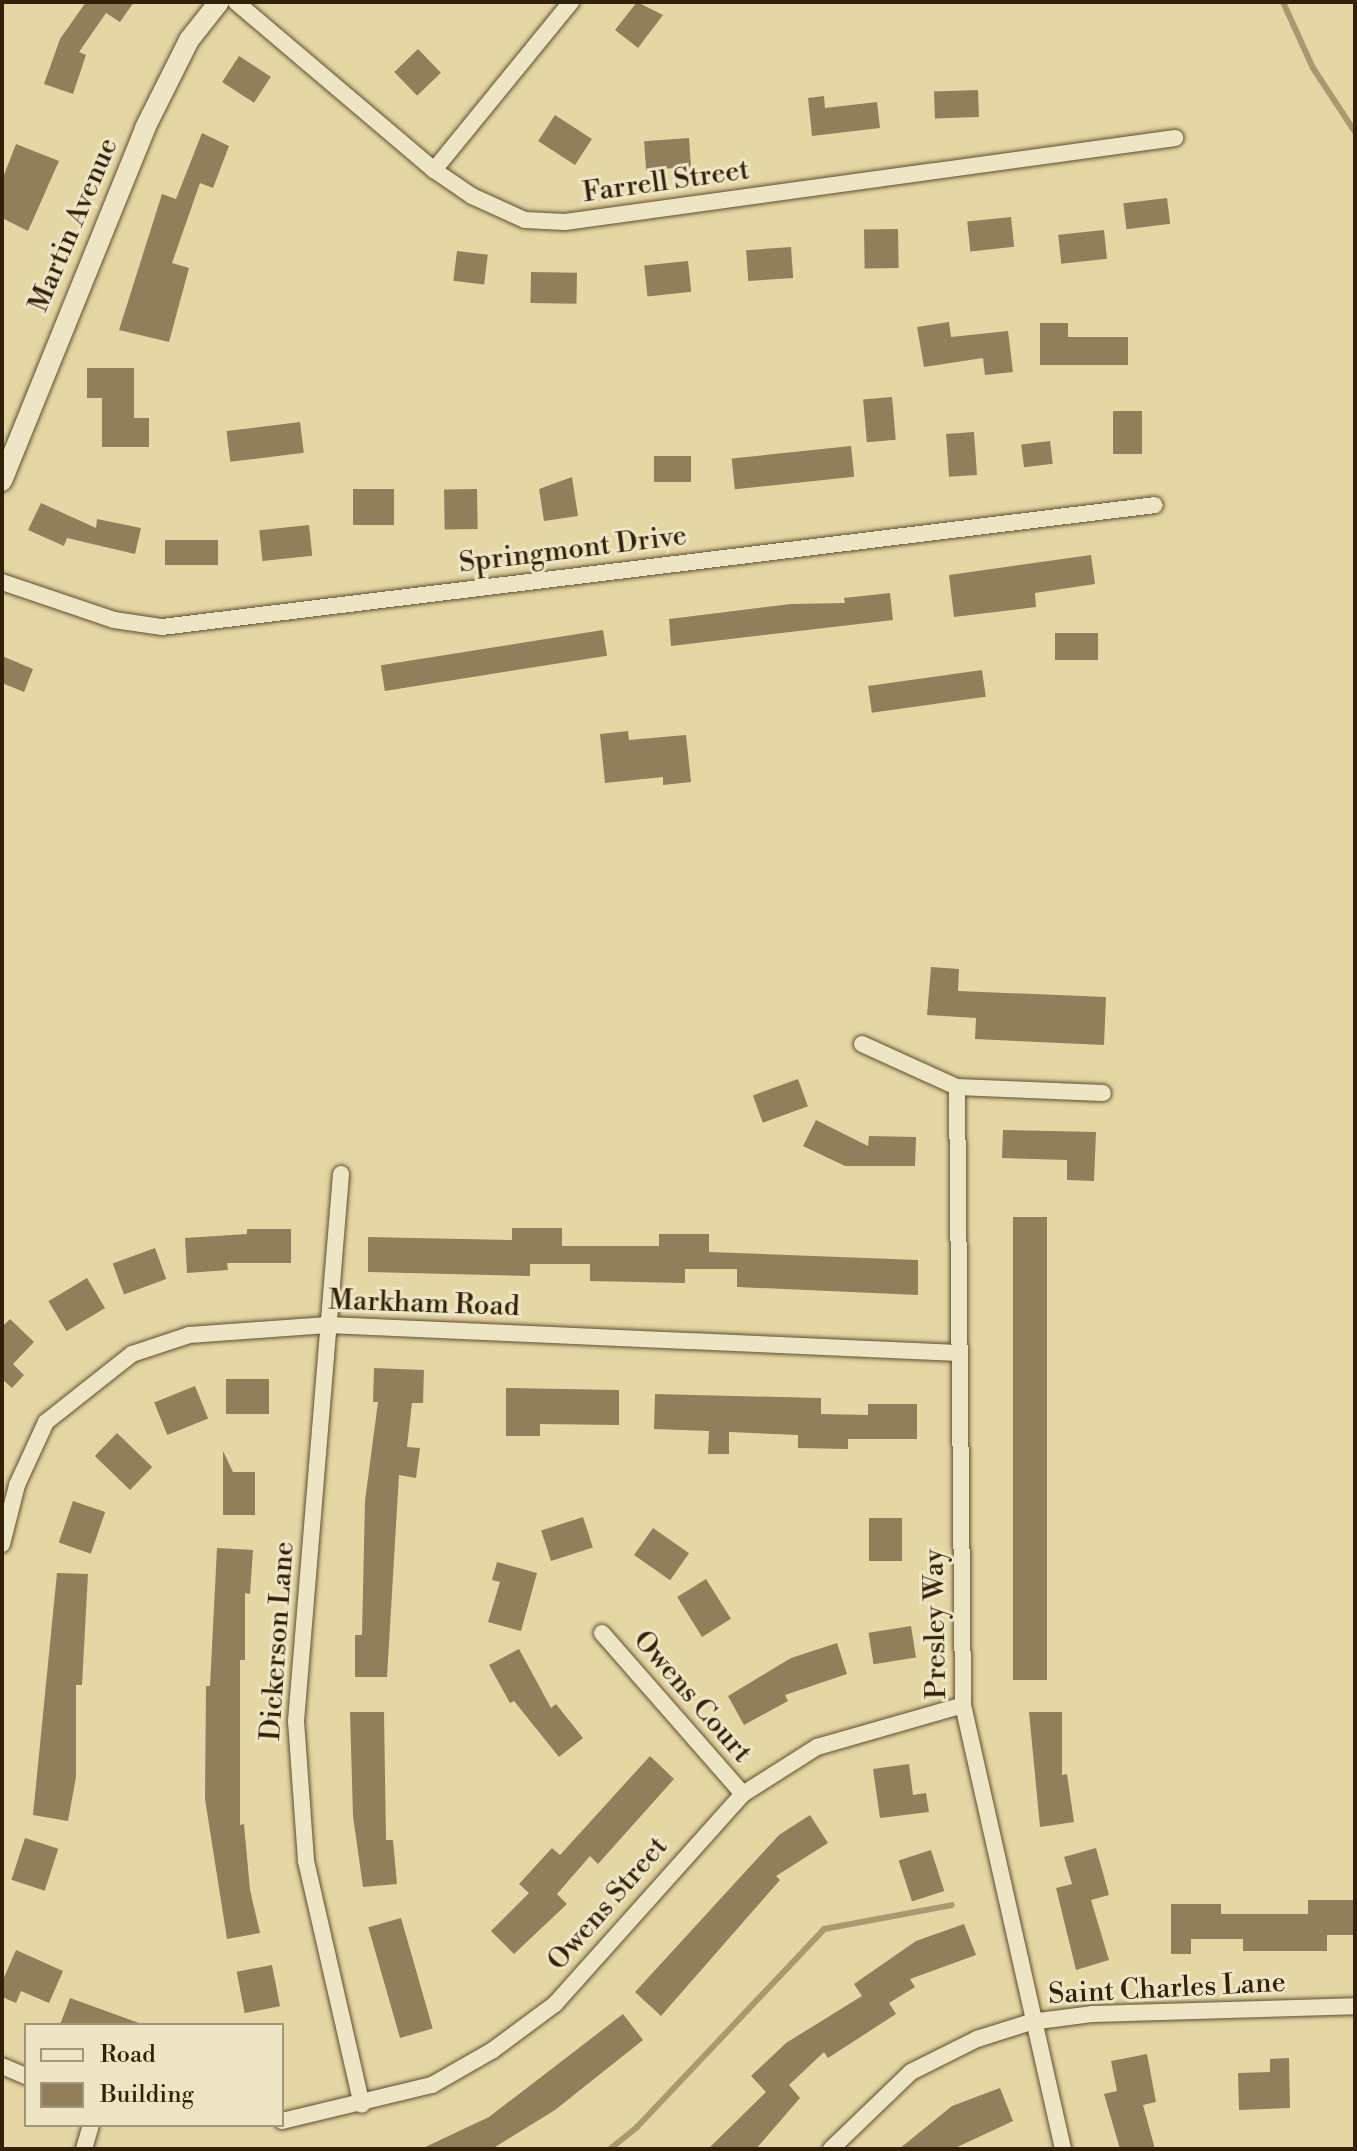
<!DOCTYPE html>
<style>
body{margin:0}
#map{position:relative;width:1357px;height:2151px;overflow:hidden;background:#e5d7a4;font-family:"Libre Bodoni",serif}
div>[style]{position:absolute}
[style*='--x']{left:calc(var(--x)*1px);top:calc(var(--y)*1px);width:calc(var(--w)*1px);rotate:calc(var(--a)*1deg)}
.stream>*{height:6px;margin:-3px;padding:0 3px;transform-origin:3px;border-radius:3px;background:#a8996f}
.building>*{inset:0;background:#907f5a;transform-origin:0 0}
.roads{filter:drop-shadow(0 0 2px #604e30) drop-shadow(0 0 2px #604e30)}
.minor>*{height:16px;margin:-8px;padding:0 8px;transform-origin:8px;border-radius:8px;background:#eee5c4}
.tertiary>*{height:20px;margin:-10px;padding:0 10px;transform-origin:10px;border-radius:10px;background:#eee5c4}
span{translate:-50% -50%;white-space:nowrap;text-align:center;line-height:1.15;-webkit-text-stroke:6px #eee5c4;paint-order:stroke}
.street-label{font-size:28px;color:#332009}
.frame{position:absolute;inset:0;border:4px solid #332009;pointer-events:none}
.legend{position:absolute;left:24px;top:2023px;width:260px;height:104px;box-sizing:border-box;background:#eee5c4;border:2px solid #a39679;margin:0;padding:10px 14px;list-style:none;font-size:24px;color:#332009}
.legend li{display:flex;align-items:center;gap:16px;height:40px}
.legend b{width:40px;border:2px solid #a39679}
</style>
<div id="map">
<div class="stream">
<div style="--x:1283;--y:2;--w:72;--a:65.6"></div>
<div style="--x:1313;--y:68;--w:77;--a:56.7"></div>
<div style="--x:610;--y:2149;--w:35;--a:-39"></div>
<div style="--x:637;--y:2127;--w:272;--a:-46.6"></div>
<div style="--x:824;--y:1929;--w:130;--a:-10.6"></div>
</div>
<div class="building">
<div style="clip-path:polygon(86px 2px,134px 2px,120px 22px,106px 13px,79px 52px,86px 55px,73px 94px,44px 84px,60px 39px)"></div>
<div style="clip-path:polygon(637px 2px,663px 15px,638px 48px,615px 30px)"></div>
<div style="left:418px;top:49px;width:33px;height:33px;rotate:46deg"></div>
<div style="left:239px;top:56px;width:38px;height:31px;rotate:33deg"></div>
<div style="left:978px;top:90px;width:27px;height:44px;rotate:88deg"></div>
<div style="clip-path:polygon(824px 96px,825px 108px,877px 102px,880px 128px,812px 136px,808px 98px)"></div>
<div style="left:555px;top:115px;width:44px;height:31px;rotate:33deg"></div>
<div style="clip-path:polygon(202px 133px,229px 146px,213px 188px,200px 183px,172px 263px,189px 268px,169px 342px,119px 330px,162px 194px,176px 199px)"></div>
<div style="left:689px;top:138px;width:29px;height:45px;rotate:86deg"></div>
<div style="clip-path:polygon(16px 144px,59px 161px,28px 231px,2px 218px,2px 180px)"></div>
<div style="left:1167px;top:198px;width:26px;height:44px;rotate:83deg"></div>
<div style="left:1011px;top:217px;width:30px;height:44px;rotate:84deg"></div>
<div style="left:898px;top:229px;width:39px;height:34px;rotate:89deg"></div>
<div style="left:1104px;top:230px;width:29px;height:46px;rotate:84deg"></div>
<div style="left:791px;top:247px;width:31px;height:45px;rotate:86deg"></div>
<div style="left:457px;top:251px;width:31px;height:30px;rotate:7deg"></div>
<div style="left:688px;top:261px;width:31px;height:44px;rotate:84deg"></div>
<div style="left:531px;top:272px;width:46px;height:31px;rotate:1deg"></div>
<div style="clip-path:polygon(949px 322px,951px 337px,1008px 331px,1013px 372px,985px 375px,983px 358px,924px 367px,917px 327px)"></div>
<div style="clip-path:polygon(1040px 323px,1068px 323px,1068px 337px,1128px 337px,1128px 365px,1040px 365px)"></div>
<div style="clip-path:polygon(87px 368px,134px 368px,134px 418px,149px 418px,149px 447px,102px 447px,102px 398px,87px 398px)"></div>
<div style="left:892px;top:397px;width:43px;height:29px;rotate:85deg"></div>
<div style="left:1113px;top:411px;width:29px;height:43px"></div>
<div style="left:300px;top:422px;width:31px;height:74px;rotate:83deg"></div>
<div style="left:974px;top:432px;width:43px;height:28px;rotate:86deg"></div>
<div style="left:1050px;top:441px;width:23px;height:29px;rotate:83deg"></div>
<div style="left:851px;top:446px;width:31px;height:120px;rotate:84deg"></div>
<div style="left:654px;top:456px;width:37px;height:26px"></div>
<div style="clip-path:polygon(572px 477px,578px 516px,544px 521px,539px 489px)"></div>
<div style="left:353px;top:489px;width:41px;height:36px"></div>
<div style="left:477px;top:489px;width:40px;height:33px;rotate:89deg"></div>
<div style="clip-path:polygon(41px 503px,96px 528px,97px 519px,141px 528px,135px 554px,67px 538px,64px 546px,28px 530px)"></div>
<div style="left:309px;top:525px;width:31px;height:50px;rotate:84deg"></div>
<div style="left:165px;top:540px;width:53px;height:25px"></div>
<div style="clip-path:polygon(1091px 555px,1095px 584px,1035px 593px,1036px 607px,954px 617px,949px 575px)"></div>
<div style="clip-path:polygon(890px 593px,893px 620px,671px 646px,669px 619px,791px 604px,845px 603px,844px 598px)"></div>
<div style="left:603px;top:630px;width:26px;height:225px;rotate:81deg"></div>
<div style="left:1055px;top:633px;width:43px;height:27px"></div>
<div style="clip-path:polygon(2px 656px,33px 669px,24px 692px,2px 683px)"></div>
<div style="left:982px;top:670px;width:27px;height:115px;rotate:82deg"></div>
<div style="clip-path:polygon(628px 731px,629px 740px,686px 735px,691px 782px,663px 785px,663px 777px,605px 783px,600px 734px)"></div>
<div style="clip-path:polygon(931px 967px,959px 969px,958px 991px,1106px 997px,1104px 1045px,975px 1039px,976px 1018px,927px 1015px)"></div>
<div style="left:798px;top:1079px;width:29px;height:48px;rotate:70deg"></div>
<div style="clip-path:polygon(816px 1120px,868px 1146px,869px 1136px,916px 1137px,915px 1166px,845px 1166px,803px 1146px)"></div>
<div style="clip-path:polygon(1003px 1130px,1096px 1132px,1094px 1181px,1067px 1180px,1067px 1160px,1002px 1158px)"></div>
<div style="left:1013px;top:1217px;width:34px;height:463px"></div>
<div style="clip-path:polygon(512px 1228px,562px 1228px,562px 1246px,659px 1246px,659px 1234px,709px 1234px,709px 1252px,918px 1260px,918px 1295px,737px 1287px,737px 1269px,685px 1269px,685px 1283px,590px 1281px,590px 1264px,530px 1264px,530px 1276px,368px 1272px,368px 1237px,512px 1240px)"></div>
<div style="clip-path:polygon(247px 1229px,291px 1229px,291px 1263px,227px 1263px,228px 1270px,187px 1273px,185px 1238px,247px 1234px)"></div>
<div style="left:155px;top:1248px;width:33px;height:45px;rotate:70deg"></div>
<div style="left:87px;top:1278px;width:35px;height:45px;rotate:59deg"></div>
<div style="clip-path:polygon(10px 1319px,34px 1342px,13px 1364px,24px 1375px,12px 1388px,2px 1379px,2px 1327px)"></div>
<div style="clip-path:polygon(374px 1368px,424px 1370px,423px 1403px,412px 1403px,407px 1447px,420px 1448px,416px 1478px,399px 1475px,387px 1677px,355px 1677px,355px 1635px,362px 1635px,365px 1501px,378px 1402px,373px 1402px)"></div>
<div style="left:226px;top:1379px;width:43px;height:35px"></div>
<div style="left:195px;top:1386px;width:35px;height:44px;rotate:68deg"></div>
<div style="clip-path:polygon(506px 1388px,619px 1390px,619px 1425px,540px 1424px,540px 1436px,506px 1436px)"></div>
<div style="clip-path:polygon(655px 1394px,821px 1398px,821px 1414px,868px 1415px,868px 1404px,917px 1404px,917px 1439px,848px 1439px,848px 1449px,798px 1448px,798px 1435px,729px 1432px,729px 1454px,708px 1454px,709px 1431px,654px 1429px)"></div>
<div style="left:117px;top:1433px;width:49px;height:32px;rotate:44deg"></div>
<div style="clip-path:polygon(223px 1451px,233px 1472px,255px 1472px,255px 1515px,223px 1515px)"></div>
<div style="left:73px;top:1501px;width:34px;height:44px;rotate:19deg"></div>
<div style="left:583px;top:1517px;width:32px;height:44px;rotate:72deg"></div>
<div style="left:869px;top:1518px;width:33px;height:43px"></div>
<div style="left:653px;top:1528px;width:44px;height:33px;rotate:35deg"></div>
<div style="clip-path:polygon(217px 1548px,253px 1550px,250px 1594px,245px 1593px,245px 1660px,240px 1660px,240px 1825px,244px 1824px,250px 1890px,260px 1933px,227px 1939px,205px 1799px,206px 1686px,210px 1686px)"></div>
<div style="clip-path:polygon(497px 1562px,537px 1573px,521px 1631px,488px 1622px,500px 1582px,492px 1580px)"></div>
<div style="clip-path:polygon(57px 1573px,88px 1574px,82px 1685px,76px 1685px,76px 1777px,68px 1821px,33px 1815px)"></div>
<div style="left:706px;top:1579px;width:47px;height:34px;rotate:58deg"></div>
<div style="left:911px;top:1626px;width:32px;height:43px;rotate:81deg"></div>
<div style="clip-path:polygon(837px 1643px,847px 1674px,785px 1695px,788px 1701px,744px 1725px,728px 1696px,791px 1658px)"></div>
<div style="clip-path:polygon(519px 1649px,551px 1708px,556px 1704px,583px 1738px,559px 1757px,514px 1701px,510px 1703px,489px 1665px)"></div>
<div style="clip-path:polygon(350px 1712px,384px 1712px,386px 1840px,393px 1840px,397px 1884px,363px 1887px,353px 1816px)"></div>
<div style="clip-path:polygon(1029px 1712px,1062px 1712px,1062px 1775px,1067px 1774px,1074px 1822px,1040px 1827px)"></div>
<div style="clip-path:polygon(650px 1756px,674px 1779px,598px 1864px,590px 1856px,557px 1894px,567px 1904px,514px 1954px,491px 1931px,529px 1893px,519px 1884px,552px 1848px,560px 1855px)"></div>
<div style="clip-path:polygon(909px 1764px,913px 1795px,926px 1793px,929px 1812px,880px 1818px,873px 1769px)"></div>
<div style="clip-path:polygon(810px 1815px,828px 1843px,776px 1876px,780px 1880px,661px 2016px,635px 1992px,779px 1835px)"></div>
<div style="left:25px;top:1838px;width:35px;height:44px;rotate:18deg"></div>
<div style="clip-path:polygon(1096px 1848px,1109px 1895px,1091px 1900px,1109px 1960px,1076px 1970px,1056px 1888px,1072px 1884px,1064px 1857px)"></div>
<div style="left:931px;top:1850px;width:43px;height:34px;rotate:72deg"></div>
<div style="clip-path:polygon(1308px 1900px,1355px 1900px,1355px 1935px,1327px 1935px,1327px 1951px,1243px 1951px,1243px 1939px,1191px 1939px,1191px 1954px,1171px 1954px,1171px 1904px,1221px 1904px,1221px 1914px,1308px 1914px)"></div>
<div style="left:401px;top:1918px;width:115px;height:34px;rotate:74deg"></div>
<div style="clip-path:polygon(964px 1924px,976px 1955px,910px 1979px,915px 1987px,889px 2003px,896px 2014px,828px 2058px,824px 2052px,789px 2085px,800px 2098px,756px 2149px,708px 2149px,766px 2092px,751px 2076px,786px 2043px,862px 1996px,854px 1984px,916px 1941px)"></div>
<div style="clip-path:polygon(16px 1950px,63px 1971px,49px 2003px,21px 1991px,16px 2003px,2px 1997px,2px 1982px)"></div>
<div style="left:272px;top:1965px;width:42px;height:36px;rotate:79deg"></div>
<div style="clip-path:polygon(70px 1998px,139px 2023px,139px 2025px,60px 2025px)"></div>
<div style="clip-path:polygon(623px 2014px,643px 2040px,555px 2110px,492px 2149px,421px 2149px,489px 2117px)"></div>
<div style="clip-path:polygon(1147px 2054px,1156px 2102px,1143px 2105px,1155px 2149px,1120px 2149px,1104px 2094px,1117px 2091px,1111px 2061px)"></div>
<div style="clip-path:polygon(1289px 2058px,1290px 2108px,1239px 2110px,1238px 2073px,1270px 2072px,1270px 2059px)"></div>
<div style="clip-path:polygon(1000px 2088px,1013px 2121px,953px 2149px,899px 2149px,952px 2106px)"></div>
</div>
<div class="roads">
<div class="minor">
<div style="--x:236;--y:2;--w:260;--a:40.3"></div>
<div style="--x:434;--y:170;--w:46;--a:34.4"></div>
<div style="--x:472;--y:196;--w:58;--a:24.4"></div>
<div style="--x:525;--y:220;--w:40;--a:2.9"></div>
<div style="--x:565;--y:222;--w:616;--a:-7.84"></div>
<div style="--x:434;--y:170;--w:217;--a:-50.8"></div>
<div style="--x:2;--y:582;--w:118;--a:18.7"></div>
<div style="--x:114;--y:620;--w:49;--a:8.3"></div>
<div style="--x:162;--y:627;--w:1000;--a:-7"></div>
<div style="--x:862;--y:1044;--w:104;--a:24.4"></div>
<div style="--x:957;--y:1087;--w:146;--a:2.4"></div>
<div style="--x:957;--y:1087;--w:618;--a:89.44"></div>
<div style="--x:963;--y:1705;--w:455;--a:77.3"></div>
<div style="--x:341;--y:1174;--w:549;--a:94.7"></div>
<div style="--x:296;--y:1721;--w:140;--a:85.9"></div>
<div style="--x:306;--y:1861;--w:250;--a:77.1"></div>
<div style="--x:2;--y:1544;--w:61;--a:-75.7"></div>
<div style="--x:17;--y:1485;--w:69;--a:-65.3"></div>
<div style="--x:46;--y:1422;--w:110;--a:-38.3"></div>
<div style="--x:132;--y:1354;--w:60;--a:-18.4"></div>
<div style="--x:189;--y:1335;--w:139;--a:-4.1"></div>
<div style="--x:328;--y:1325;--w:631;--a:2.54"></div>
<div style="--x:602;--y:1633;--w:214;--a:48.8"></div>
<div style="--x:2;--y:2066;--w:26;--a:23"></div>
<div style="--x:282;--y:2121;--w:154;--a:-13.5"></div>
<div style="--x:432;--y:2085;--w:70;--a:-29.8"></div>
<div style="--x:493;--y:2050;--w:77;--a:-36.6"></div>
<div style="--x:555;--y:2004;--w:282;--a:-48.2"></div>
<div style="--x:743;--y:1794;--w:88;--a:-32.4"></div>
<div style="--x:817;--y:1747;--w:152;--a:-16"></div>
<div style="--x:84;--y:2149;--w:25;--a:-74"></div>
<div style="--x:831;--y:2149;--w:111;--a:-43.9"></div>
<div style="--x:911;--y:2072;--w:74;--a:-26.6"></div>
<div style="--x:977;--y:2039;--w:57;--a:-17.5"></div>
<div style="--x:1031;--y:2022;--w:63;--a:-7.4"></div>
<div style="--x:1093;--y:2014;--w:262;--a:-1.7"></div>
</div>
<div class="tertiary">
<div style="--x:2;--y:481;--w:381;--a:-67.9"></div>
<div style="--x:145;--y:128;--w:98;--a:-63.4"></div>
<div style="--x:189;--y:40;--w:48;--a:-51.7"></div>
</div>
</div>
<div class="street-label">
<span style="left:666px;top:182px;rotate:-8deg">Farrell Street</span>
<span style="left:74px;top:225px;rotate:-67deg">Martin Avenue</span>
<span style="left:573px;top:550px;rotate:-7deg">Springmont Drive</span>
<span style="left:424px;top:1304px;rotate:2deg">Markham Road</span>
<span style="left:936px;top:1624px;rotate:-91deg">Presley Way</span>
<span style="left:278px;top:1641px;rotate:-86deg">Dickerson Lane</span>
<span style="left:692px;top:1697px;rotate:49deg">Owens Court</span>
<span style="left:608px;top:1904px;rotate:-49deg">Owens Street</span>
<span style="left:1167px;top:1989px;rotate:-3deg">Saint Charles Lane</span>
</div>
<div class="frame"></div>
<ul class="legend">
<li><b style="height:10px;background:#eee5c4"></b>Road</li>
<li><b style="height:22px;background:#907f5a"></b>Building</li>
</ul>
</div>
